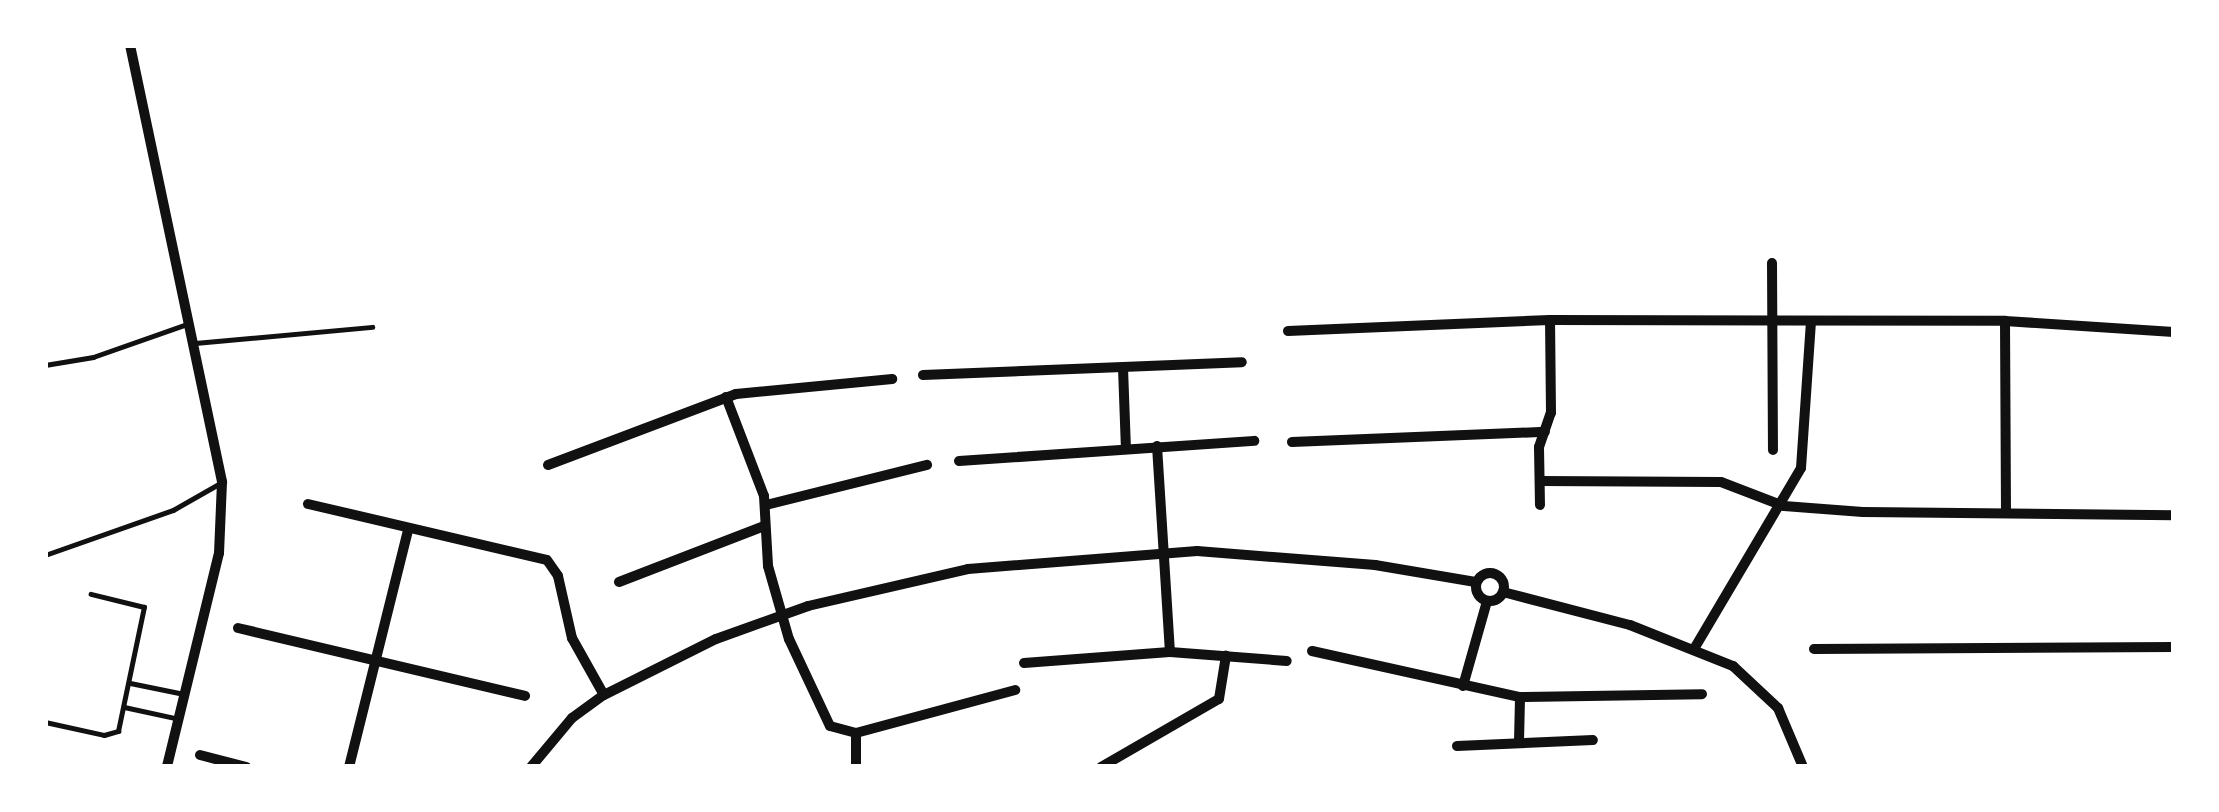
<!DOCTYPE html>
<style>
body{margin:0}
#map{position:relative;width:2219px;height:812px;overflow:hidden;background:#fff;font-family:Manrope,sans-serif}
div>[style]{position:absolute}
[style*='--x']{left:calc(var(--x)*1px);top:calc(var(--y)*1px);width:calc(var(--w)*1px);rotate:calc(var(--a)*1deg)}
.service>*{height:5px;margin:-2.5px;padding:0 2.5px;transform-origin:2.5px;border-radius:2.5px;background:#111}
.minor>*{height:10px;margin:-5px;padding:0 5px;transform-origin:5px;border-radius:5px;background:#111}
.minor>.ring{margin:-5px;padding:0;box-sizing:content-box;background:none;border:10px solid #111;border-radius:50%}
span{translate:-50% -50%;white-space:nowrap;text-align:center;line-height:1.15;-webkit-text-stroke:8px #fff;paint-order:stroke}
.frame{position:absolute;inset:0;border:48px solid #fff;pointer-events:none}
</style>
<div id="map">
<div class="service">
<div style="--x:195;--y:343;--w:178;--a:-5.2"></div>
<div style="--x:45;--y:365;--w:49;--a:-9.5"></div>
<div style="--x:93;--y:357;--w:103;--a:-19.3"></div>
<div style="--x:45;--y:555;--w:136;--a:-19.4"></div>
<div style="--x:173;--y:510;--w:56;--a:-29.7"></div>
<div style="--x:130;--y:683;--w:55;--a:11.5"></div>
<div style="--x:124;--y:707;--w:56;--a:12.3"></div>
<div style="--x:45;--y:722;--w:60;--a:12.4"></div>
<div style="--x:104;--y:735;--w:15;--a:-16"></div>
<div style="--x:118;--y:731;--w:127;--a:-78.2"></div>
<div style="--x:144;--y:607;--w:55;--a:-166.2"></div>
</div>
<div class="minor">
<div style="--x:130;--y:45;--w:447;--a:78.1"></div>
<div style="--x:222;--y:482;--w:71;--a:92.4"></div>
<div style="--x:219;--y:553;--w:220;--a:103.7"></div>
<div style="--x:1772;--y:263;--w:187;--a:89.7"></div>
<div style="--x:2005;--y:321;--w:169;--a:3.7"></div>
<div style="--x:1288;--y:331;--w:262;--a:-2.4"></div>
<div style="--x:1550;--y:320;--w:455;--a:0.1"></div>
<div style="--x:2005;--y:321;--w:189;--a:89.7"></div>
<div style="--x:1123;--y:368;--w:80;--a:87.9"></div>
<div style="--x:923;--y:375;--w:319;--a:-2.3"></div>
<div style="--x:726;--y:397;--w:106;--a:69"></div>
<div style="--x:764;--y:496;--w:70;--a:86.7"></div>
<div style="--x:768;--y:566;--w:76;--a:74"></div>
<div style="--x:789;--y:639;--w:96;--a:64.8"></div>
<div style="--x:830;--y:726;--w:27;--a:15"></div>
<div style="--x:856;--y:733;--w:165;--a:-15.1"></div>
<div style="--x:1292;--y:442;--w:253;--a:-2.3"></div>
<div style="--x:1157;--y:446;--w:206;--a:86.4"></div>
<div style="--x:959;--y:461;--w:296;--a:-3.9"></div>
<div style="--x:548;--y:465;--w:201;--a:-20.7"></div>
<div style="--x:736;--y:394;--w:157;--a:-5.5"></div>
<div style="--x:1540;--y:481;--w:181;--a:0.3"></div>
<div style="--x:1721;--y:482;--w:67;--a:20.9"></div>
<div style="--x:1784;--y:506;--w:79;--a:4.3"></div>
<div style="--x:1863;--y:512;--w:311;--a:0.6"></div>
<div style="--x:308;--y:504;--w:245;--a:13.2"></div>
<div style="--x:547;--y:560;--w:19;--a:55"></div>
<div style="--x:558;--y:576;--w:64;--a:77.3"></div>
<div style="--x:572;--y:638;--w:65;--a:60.7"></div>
<div style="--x:766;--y:505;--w:166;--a:-14"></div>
<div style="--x:1540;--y:505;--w:58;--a:-91"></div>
<div style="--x:1539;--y:447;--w:36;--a:-71"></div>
<div style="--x:1551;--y:413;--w:93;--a:-90.6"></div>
<div class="ring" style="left:1476px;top:573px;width:18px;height:18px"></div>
<div style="--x:619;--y:582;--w:155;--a:-21.1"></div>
<div style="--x:1503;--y:592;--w:131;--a:14.6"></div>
<div style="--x:1630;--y:625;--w:111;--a:21.7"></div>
<div style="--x:1733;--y:666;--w:62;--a:43"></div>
<div style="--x:1778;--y:708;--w:64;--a:67"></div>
<div style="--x:238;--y:628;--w:295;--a:13.3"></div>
<div style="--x:1694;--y:649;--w:210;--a:-59.4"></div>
<div style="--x:1801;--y:468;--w:147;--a:-86.1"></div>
<div style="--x:1814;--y:649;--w:360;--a:-0.3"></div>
<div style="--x:1312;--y:651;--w:213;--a:12.5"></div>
<div style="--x:1520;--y:697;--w:182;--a:-0.9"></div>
<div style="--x:1024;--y:663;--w:146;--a:-4.3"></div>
<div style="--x:1170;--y:652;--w:117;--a:4.4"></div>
<div style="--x:1463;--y:686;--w:88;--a:-74.2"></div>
<div style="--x:856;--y:733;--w:34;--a:90"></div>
<div style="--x:1519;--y:742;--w:45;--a:-88.7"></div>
<div style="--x:1457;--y:746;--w:136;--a:-2.5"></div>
<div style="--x:200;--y:755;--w:48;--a:14.6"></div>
<div style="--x:349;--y:767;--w:244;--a:-76"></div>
<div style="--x:531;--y:767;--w:64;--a:-50.1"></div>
<div style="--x:572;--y:718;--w:39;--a:-36"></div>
<div style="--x:604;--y:695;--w:125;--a:-26.6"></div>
<div style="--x:716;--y:639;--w:98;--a:-19.7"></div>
<div style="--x:808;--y:606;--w:164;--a:-13"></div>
<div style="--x:968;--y:569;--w:230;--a:-4.5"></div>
<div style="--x:1197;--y:551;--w:179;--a:4.5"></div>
<div style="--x:1375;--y:565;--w:102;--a:9.6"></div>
<div style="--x:1101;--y:767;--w:136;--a:-30"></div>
<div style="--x:1219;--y:699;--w:44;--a:-80.8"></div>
</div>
<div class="frame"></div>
</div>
